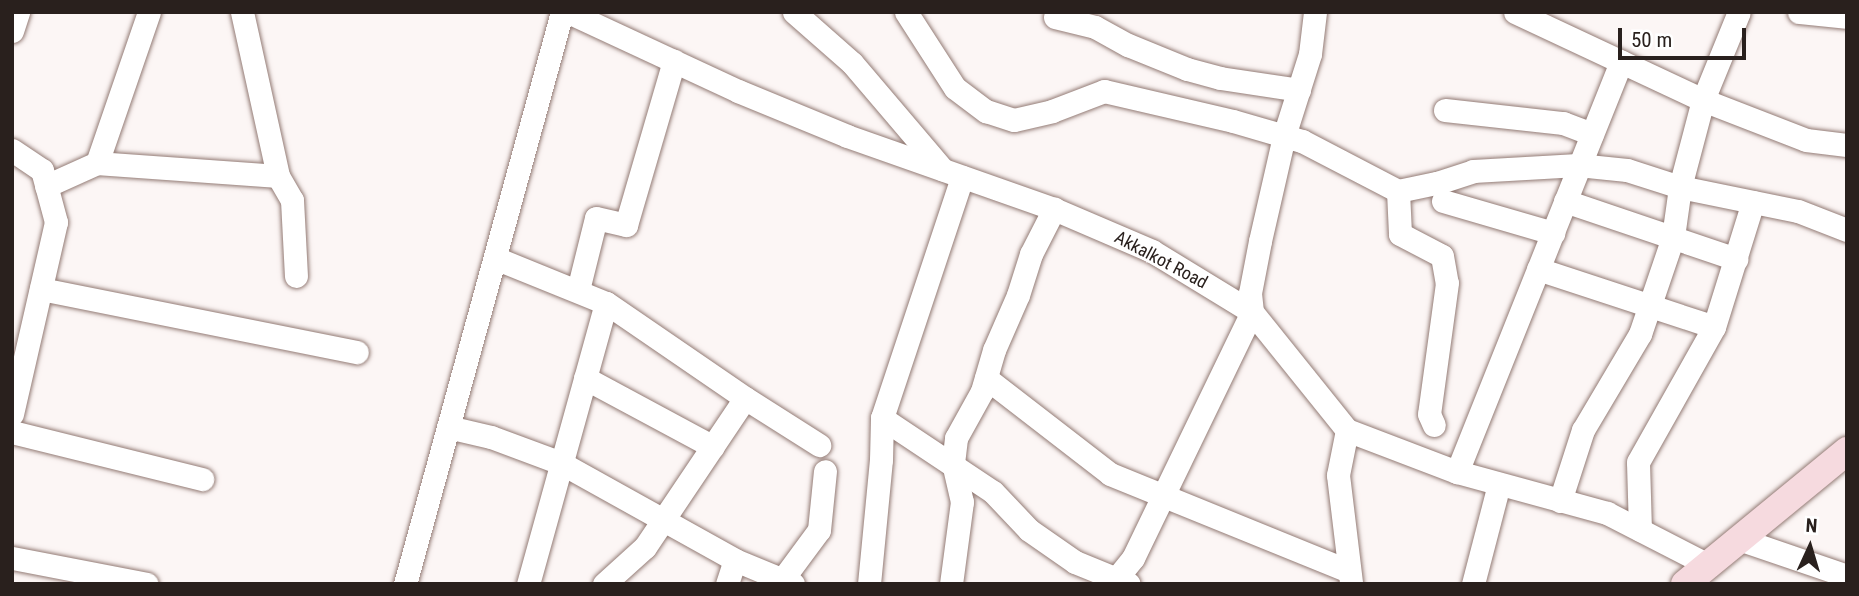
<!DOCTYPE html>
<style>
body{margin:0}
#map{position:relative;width:1859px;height:596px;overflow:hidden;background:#fcf6f5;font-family:"Roboto Condensed",sans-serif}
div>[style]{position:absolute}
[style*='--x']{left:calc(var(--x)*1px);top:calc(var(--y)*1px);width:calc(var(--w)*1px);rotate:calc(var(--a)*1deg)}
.roads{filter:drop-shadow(0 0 2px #937b75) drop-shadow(0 0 2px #937b75)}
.minor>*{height:23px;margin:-11.5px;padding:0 11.5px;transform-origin:11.5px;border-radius:11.5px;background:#fff}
.major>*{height:28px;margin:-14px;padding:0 14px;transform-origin:14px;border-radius:14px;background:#f6dadf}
span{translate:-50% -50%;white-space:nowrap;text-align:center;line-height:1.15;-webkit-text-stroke:5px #fff;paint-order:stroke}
.street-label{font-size:18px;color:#29201d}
.frame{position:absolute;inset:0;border:14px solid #29201d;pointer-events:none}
.north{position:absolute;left:1775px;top:512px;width:70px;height:70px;-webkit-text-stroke:5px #fff;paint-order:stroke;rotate:4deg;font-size:19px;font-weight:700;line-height:28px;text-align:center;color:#29201d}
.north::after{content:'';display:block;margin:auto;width:24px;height:32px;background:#29201d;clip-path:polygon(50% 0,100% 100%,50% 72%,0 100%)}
.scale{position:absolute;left:1618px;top:28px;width:128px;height:32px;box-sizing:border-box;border:4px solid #29201d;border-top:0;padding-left:9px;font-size:21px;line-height:24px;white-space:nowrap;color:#29201d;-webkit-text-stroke:5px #fff;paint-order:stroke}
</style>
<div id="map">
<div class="roads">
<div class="minor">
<div style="--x:242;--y:12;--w:168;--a:77.6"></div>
<div style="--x:278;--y:176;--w:28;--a:60"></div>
<div style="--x:292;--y:200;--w:76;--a:87"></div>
<div style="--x:568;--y:12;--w:187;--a:24.9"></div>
<div style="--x:738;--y:91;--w:118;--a:22.4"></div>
<div style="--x:847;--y:136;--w:219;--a:19.4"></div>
<div style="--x:1054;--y:209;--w:107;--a:23.2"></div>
<div style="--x:1152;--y:251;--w:117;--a:31.4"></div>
<div style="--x:1252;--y:312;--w:151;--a:51.2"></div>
<div style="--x:1347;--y:430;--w:118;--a:20.9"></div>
<div style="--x:1457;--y:472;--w:156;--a:15.3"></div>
<div style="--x:1607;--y:513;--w:114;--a:27.2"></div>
<div style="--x:794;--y:12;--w:77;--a:41.3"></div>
<div style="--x:852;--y:63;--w:140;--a:49.6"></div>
<div style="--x:906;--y:12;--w:90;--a:57.2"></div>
<div style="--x:955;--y:88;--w:39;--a:37"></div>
<div style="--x:986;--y:111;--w:29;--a:18"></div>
<div style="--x:1014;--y:120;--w:39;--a:-13"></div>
<div style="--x:1052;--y:111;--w:56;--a:-21"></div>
<div style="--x:1104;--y:91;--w:132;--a:13.1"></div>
<div style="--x:1233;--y:121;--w:72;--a:16.2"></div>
<div style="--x:1302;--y:141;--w:108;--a:27.5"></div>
<div style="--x:1398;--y:191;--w:40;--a:-12"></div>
<div style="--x:1437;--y:183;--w:38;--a:-18"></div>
<div style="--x:1473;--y:171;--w:105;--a:-3.3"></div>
<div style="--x:1578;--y:165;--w:49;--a:5.8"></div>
<div style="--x:1627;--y:170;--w:56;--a:17.8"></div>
<div style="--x:1680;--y:187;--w:120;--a:11.5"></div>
<div style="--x:1798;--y:211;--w:53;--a:21.2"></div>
<div style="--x:1515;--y:12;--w:208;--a:25.1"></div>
<div style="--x:1703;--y:100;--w:110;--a:21.2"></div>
<div style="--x:1806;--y:140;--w:41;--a:7"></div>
<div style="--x:1799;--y:12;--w:48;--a:5.9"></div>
<div style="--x:1055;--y:17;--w:41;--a:14"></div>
<div style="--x:1095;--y:27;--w:38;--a:29"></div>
<div style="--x:1128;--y:45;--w:64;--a:22.1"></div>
<div style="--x:1187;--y:69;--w:34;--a:15"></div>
<div style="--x:1220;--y:78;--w:80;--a:8.6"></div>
<div style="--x:12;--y:31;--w:20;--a:-72"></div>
<div style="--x:1445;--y:110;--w:119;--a:6.3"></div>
<div style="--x:1563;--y:123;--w:31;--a:21"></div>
<div style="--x:12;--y:150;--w:36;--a:34"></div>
<div style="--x:42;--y:170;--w:54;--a:74.9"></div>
<div style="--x:56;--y:222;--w:197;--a:102.9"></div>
<div style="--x:97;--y:163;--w:160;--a:-71"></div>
<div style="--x:46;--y:186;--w:56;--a:-24.3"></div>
<div style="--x:97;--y:163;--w:181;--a:4.1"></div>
<div style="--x:1398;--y:191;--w:43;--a:87.3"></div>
<div style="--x:1400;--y:234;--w:47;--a:27.6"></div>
<div style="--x:1442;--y:256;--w:27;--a:80"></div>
<div style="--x:1447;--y:283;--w:132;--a:97.8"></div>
<div style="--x:1429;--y:414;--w:12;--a:66"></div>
<div style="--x:1443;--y:201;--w:115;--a:16.2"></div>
<div style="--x:1565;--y:201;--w:181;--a:18.7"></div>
<div style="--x:495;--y:258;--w:120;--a:22.1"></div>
<div style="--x:606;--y:303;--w:292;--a:105.5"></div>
<div style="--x:1538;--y:269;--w:185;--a:18.2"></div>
<div style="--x:41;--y:289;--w:322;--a:11.3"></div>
<div style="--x:578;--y:290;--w:74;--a:-76"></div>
<div style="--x:596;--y:218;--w:31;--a:13"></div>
<div style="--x:626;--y:225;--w:171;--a:-73.7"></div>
<div style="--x:585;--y:378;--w:145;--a:28.3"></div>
<div style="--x:986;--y:378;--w:157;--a:37.7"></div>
<div style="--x:1110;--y:474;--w:258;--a:22.1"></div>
<div style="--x:745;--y:398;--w:88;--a:32.4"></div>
<div style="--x:882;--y:418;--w:133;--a:33.7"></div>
<div style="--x:993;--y:492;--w:52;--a:46.5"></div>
<div style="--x:1029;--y:530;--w:56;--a:34.8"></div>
<div style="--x:1075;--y:562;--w:58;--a:22.2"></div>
<div style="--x:448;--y:427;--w:44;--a:13.1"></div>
<div style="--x:491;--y:437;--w:75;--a:20.4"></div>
<div style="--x:561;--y:463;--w:199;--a:29.1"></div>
<div style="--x:735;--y:560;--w:63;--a:22.5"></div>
<div style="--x:1347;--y:430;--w:46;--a:101.3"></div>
<div style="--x:1338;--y:475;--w:109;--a:83.1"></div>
<div style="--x:12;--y:432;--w:196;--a:13.9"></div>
<div style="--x:1457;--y:472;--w:442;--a:-68.2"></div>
<div style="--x:1560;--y:501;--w:75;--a:-72.1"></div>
<div style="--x:1583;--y:430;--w:112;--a:-59.3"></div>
<div style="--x:1640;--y:334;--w:102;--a:-71.2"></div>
<div style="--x:1673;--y:237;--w:50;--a:-82"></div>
<div style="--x:1680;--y:187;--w:90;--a:-75.2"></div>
<div style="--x:1703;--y:100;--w:95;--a:-67.8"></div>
<div style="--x:1640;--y:530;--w:68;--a:-91.7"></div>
<div style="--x:1638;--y:462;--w:155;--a:-60.6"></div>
<div style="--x:1714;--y:327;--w:131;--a:-72.7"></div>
<div style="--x:1739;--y:539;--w:114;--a:18.9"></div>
<div style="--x:12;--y:558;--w:137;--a:10.9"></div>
<div style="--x:782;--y:580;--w:62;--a:-53.5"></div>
<div style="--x:819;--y:530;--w:59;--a:-84.2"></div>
<div style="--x:405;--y:584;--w:593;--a:-74.65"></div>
<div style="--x:604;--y:584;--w:55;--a:-42.1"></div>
<div style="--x:645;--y:547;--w:179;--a:-56.1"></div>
<div style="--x:745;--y:398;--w:168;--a:-145.6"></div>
<div style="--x:727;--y:584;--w:25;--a:-72"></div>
<div style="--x:869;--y:584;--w:125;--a:-84.5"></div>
<div style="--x:881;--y:460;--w:42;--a:-88.6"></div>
<div style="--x:882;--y:418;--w:254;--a:-71.6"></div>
<div style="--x:951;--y:584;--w:83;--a:-82.4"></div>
<div style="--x:962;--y:502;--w:40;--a:-103"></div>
<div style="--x:953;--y:463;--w:25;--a:-83"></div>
<div style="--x:956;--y:438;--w:54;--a:-61"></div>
<div style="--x:982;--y:391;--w:43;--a:-73.7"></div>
<div style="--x:994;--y:350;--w:60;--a:-66.4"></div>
<div style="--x:1018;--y:295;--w:43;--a:-72.4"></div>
<div style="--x:1031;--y:254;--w:51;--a:-62.9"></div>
<div style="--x:1112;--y:584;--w:33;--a:-51"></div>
<div style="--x:1133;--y:558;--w:273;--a:-64.2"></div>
<div style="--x:1252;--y:312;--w:19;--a:-96"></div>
<div style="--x:1250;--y:293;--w:53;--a:-79.1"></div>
<div style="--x:1260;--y:241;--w:108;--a:-77.1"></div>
<div style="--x:1284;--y:136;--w:86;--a:-72.4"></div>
<div style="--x:1310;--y:54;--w:42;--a:-83.2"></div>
<div style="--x:1473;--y:584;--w:103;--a:-75.4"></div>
</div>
<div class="major">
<div style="--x:1685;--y:584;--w:210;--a:-39.4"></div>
</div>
</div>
<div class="street-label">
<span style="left:1161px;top:260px;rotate:28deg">Akkalkot Road</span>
</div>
<div class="frame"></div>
<div class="north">N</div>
<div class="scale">50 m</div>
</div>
